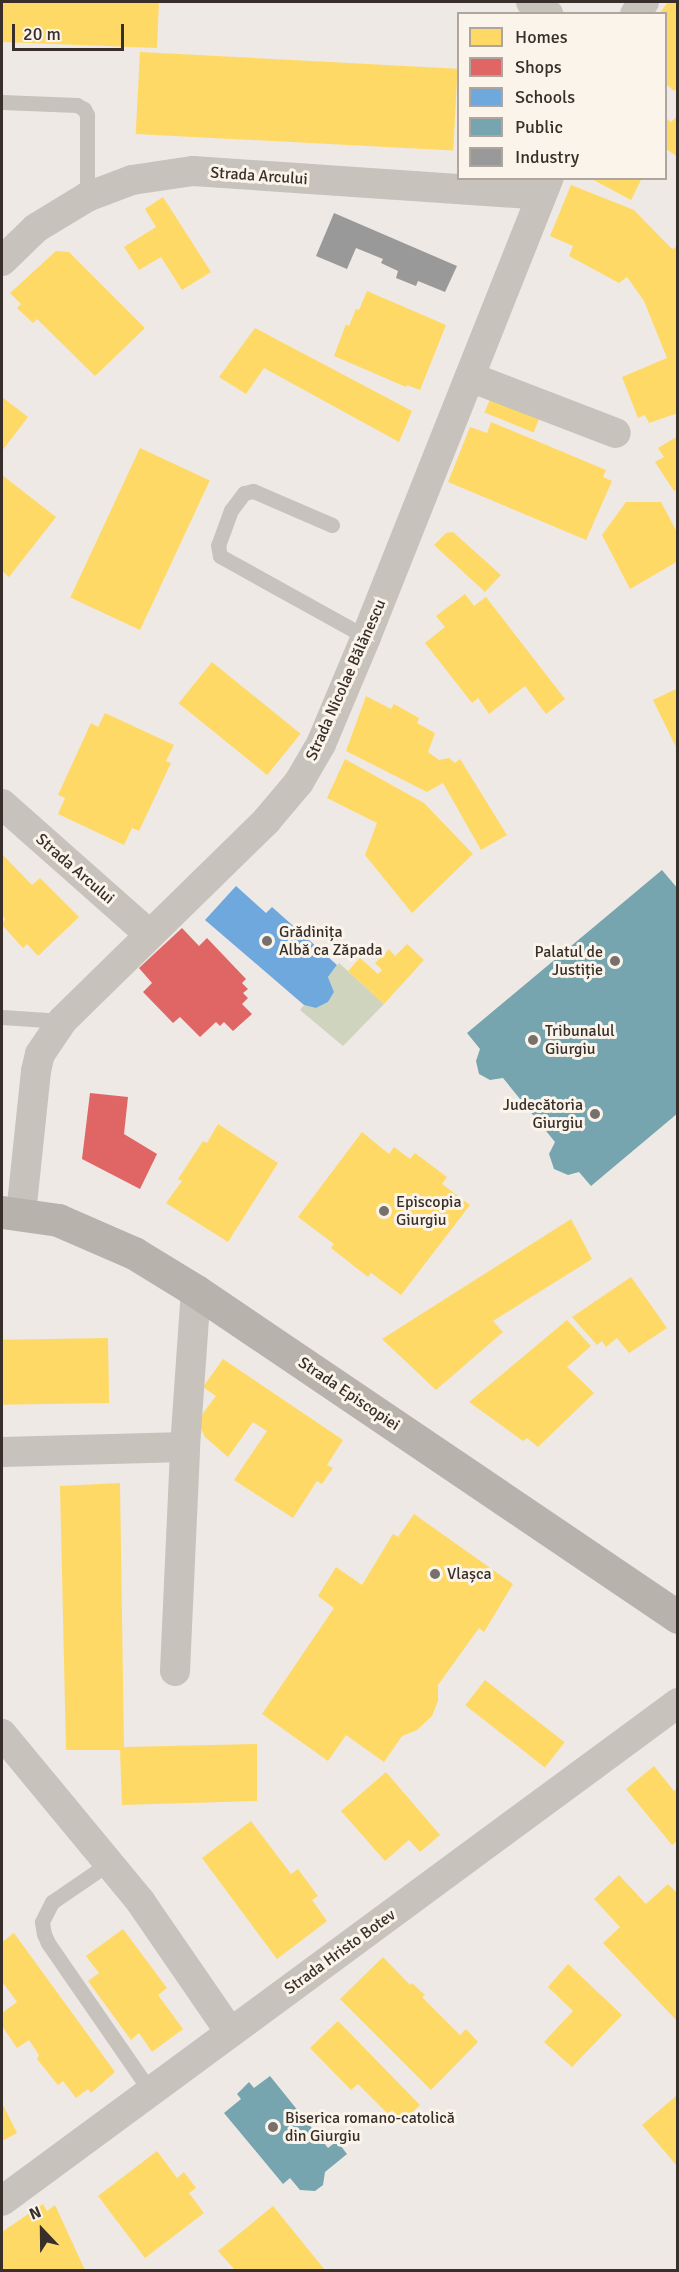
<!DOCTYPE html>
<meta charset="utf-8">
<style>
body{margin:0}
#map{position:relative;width:679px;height:2272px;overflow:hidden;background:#eee9e4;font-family:Signika,sans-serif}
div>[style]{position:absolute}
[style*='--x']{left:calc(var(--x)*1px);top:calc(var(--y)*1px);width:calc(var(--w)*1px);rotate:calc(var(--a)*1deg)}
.green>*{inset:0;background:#ced4be}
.homes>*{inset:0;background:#ffd966;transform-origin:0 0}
.shops>*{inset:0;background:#e06666}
.schools>*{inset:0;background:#6fa8dc}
.public>*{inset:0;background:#76a5af}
.industry>*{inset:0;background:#999}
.lane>*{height:15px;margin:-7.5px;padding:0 7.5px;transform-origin:7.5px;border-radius:7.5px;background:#c7c2bc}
.street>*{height:30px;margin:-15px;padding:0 15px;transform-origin:15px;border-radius:15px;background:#c7c2bc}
.secondary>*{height:33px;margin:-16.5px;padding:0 16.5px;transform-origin:16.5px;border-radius:16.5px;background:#b8b2ad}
.dots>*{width:16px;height:16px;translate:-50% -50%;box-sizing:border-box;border:3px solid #faf4eb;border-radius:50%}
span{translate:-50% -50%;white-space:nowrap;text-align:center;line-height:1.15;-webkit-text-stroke:6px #faf4eb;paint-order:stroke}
.street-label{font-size:16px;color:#392f2a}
.poi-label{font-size:16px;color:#392f2a}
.left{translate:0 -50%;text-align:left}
.right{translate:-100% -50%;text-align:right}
.frame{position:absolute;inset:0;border:3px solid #392f2a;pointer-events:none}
.legend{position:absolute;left:457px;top:12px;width:210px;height:168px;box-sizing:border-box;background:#faf4eb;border:2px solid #ada59e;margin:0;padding:8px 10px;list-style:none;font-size:18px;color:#392f2a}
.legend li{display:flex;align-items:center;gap:12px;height:30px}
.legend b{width:30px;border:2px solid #ada59e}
.north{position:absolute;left:12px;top:2200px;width:60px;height:60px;-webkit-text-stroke:4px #faf4eb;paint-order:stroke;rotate:338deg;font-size:16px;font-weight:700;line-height:24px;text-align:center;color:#392f2a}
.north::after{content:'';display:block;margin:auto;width:21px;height:27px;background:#392f2a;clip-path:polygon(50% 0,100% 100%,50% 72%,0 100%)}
.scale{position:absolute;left:12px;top:24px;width:112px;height:27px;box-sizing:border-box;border:3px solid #392f2a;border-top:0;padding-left:8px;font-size:18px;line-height:21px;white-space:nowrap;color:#392f2a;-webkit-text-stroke:4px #faf4eb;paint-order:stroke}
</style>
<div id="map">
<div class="green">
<div style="clip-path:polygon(339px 963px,384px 1004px,343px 1046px,300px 1010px,304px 1005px,316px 1008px,328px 1002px,334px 992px,328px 977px)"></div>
</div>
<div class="homes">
<div style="clip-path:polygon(2px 2px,159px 2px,157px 48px,2px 42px)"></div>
<div style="clip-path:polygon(668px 2px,678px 2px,678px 88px,674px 91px,666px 84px,666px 14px,659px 14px)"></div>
<div style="left:140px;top:52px;width:318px;height:82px;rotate:3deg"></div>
<div style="clip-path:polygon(678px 115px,678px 157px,666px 149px,666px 118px,671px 122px)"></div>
<div style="clip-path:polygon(590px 178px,642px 178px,631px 200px)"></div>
<div style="clip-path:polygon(571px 185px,634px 210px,672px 249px,678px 246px,678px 413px,649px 423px,645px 415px,638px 418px,622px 377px,667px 358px,644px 301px,627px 277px,619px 283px,569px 256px,573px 246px,550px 236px)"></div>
<div style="clip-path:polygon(163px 197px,211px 272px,182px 290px,161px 257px,139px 270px,124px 247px,156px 227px,145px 209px)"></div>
<div style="clip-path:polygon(56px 251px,69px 252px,145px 328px,95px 376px,37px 319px,33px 323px,17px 308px,21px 304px,10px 293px)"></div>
<div style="clip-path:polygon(367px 291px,446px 325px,420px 390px,407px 385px,406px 387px,334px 356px,346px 324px,349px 326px,356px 309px,359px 310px)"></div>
<div style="clip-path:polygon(255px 328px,412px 411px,399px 442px,264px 368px,246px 394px,219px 377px)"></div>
<div style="left:492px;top:394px;width:53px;height:20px;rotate:22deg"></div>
<div style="clip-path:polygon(2px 397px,28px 417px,2px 451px)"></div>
<div style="clip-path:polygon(491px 422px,606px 470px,603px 477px,612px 481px,586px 540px,448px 482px,470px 427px,487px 433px)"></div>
<div style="clip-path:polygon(678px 436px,678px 489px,674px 491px,655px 462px,664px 457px,658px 448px)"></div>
<div style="left:140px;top:448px;width:77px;height:165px;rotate:25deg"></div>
<div style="clip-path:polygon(2px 475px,56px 517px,9px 577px,2px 571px)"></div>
<div style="clip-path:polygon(626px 502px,661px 502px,678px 534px,678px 561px,630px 589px,602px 535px)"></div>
<div style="clip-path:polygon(453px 532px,501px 575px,485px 592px,434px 545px,446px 533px)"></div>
<div style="clip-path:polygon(465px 594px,474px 606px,486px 597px,565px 699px,546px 714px,525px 686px,489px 714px,478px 698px,472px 703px,425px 643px,445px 627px,436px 616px)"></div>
<div style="left:212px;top:662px;width:114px;height:53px;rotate:39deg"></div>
<div style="clip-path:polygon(678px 688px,678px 751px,653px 700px)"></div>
<div style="clip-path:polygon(366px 696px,391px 709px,394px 704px,419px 718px,417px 723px,435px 733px,428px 752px,439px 760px,449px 758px,455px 763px,460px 759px,507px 835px,481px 850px,443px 783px,427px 792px,346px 751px)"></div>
<div style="clip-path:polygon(105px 713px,174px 745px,166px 761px,171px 763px,139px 831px,132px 828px,124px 845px,58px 814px,65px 798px,58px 795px,91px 723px,98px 727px)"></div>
<div style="clip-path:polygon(345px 759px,424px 803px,473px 854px,412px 913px,365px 855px,377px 823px,327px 798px)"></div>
<div style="clip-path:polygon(2px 854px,32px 885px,40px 878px,79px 917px,38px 956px,27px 944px,23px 948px,2px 925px,5px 919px,2px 915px)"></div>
<div style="clip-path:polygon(407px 944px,424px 960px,384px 1004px,348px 971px,360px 958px,378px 974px,382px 970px,375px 963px,389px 949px,395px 956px)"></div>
<div style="clip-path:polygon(218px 1124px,278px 1163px,228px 1242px,166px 1203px,182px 1181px,178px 1179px,203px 1141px,207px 1143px)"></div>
<div style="clip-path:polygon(362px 1132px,389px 1154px,394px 1147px,410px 1159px,415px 1153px,447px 1177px,442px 1184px,470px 1205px,401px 1295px,371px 1273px,368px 1277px,331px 1248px,334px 1244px,298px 1217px)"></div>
<div style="clip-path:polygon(571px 1219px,592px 1259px,493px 1321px,503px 1332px,436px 1390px,382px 1339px)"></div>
<div style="clip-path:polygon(631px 1277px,667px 1328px,629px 1353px,617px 1338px,606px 1347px,602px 1341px,597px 1345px,572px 1317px)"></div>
<div style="clip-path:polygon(567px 1320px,591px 1346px,567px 1367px,594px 1393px,538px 1447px,527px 1438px,523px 1441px,469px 1402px)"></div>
<div style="left:108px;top:1338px;width:65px;height:106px;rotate:89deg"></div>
<div style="clip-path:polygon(223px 1359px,343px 1440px,327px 1465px,333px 1468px,322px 1484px,317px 1481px,293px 1518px,234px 1480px,267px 1431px,253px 1422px,228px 1457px,205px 1437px,199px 1425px,203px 1413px,216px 1396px,203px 1387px)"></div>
<div style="clip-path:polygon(120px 1483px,124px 1747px,257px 1744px,257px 1801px,122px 1805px,120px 1750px,66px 1750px,60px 1486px)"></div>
<div style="clip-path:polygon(414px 1514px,513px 1584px,484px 1632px,479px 1628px,438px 1685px,438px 1701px,432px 1716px,417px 1730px,402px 1736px,384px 1762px,346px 1735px,328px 1761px,262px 1714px,334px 1608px,318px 1596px,336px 1567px,362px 1585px,393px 1534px,398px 1537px)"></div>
<div style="left:485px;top:1680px;width:101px;height:32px;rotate:38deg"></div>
<div style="clip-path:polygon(654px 1766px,674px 1791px,678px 1788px,678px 1840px,672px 1845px,626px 1789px)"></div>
<div style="clip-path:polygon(386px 1772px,440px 1835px,420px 1852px,409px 1840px,385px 1861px,341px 1811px)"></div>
<div style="clip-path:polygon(251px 1821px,291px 1874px,298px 1869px,318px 1896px,312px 1900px,327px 1921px,277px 1959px,202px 1858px)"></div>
<div style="clip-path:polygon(619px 1875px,646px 1904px,668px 1884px,678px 1894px,678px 2022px,603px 1943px,620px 1927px,594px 1899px)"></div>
<div style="clip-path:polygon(123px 1929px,167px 1988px,158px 1995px,183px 2029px,152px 2052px,139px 2033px,131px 2040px,88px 1981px,99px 1973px,86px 1956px)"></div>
<div style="clip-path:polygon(14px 1933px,115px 2072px,91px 2093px,88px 2089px,76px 2098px,63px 2081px,58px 2085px,37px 2059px,39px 2055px,29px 2040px,17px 2048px,2px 2026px,2px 2013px,17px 2002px,4px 1984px,2px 1986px,2px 1942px)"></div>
<div style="clip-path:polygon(383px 1957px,410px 1985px,412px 1983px,425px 1995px,422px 1997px,460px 2035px,466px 2029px,478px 2042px,431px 2090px,340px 1999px)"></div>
<div style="clip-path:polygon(568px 1964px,622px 2015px,572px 2067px,544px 2042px,573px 2011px,548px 1987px)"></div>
<div style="clip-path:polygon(338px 2021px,420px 2105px,403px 2121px,392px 2110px,388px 2114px,358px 2084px,351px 2090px,310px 2048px)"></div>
<div style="clip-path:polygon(676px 2096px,678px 2097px,678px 2167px,642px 2125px)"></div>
<div style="clip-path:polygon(2px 2103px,17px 2133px,2px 2141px)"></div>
<div style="clip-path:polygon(157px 2151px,177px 2178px,184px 2172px,196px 2188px,189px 2193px,204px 2213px,145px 2258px,98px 2196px)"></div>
<div style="clip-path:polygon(43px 2204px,47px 2211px,55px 2205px,85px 2270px,2px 2270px,2px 2232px)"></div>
<div style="clip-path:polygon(273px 2206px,325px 2270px,235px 2270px,218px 2251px)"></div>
</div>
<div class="shops">
<div style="clip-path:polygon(182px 928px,199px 946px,207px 938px,246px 979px,242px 983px,248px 989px,243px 993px,248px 998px,242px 1004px,252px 1014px,233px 1031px,224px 1022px,220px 1026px,216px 1022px,200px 1037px,180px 1017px,173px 1023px,143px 992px,152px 983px,139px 968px)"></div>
<div style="clip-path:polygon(90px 1093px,128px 1097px,124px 1134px,157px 1154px,140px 1189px,82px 1159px)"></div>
</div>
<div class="schools">
<div style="clip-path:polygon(236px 886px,266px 913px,272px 907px,337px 965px,328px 977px,334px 992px,328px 1002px,316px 1008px,304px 1005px,205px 920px)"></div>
</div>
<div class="public">
<div style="clip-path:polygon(662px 870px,678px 889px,678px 1113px,591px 1186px,579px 1172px,568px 1175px,554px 1169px,549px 1154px,555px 1142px,503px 1078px,490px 1080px,479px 1074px,476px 1061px,480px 1049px,467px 1033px)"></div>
<div style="clip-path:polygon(270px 2076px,328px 2148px,337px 2141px,347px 2154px,325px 2172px,323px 2185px,315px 2191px,300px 2190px,290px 2178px,283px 2184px,224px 2113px,241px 2099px,237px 2094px,249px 2082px,254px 2088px)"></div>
</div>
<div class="industry">
<div style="clip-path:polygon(334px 213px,457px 266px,445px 292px,418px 281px,416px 286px,396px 278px,398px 271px,381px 263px,383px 259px,356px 248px,347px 269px,316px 256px)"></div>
</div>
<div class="lane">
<div style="--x:2;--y:102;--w:75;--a:2.3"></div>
<div style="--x:77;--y:105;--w:8;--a:30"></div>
<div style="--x:84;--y:109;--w:7;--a:63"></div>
<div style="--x:87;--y:115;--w:82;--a:90"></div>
<div style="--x:332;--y:525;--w:86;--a:-156.7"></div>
<div style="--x:253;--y:491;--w:9;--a:167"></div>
<div style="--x:244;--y:493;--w:21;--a:127"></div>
<div style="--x:231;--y:510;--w:37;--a:110"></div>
<div style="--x:218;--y:545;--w:11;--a:80"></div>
<div style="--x:220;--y:556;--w:167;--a:29"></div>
<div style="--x:2;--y:1017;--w:60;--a:3.8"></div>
<div style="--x:109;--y:1863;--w:69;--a:145.6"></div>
<div style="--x:52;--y:1902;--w:22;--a:117"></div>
<div style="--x:42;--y:1922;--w:12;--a:81"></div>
<div style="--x:44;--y:1934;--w:10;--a:66"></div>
<div style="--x:48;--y:1943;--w:180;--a:55.4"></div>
</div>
<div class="street">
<div style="--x:531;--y:2;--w:21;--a:35"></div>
<div style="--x:635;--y:14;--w:15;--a:-53"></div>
<div style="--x:2;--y:261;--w:47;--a:-44.1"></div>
<div style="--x:36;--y:228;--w:60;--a:-31.3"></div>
<div style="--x:87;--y:197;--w:48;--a:-20.7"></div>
<div style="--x:132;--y:180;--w:62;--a:-8.4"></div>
<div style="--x:193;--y:171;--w:349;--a:3.9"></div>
<div style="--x:470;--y:377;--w:156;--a:21"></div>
<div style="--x:2;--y:804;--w:196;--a:41.5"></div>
<div style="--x:21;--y:1214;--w:144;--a:-84"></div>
<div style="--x:36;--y:1071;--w:17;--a:-77"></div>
<div style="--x:40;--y:1054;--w:40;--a:-56"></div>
<div style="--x:62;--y:1021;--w:287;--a:-44.4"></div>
<div style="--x:267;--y:820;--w:50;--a:-49.9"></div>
<div style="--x:299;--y:782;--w:44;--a:-59.9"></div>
<div style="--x:321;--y:744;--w:116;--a:-67.2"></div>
<div style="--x:366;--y:637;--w:494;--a:-68.3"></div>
<div style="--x:2;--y:1452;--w:183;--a:-1.6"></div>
<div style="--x:175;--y:1671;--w:224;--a:-87.4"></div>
<div style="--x:185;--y:1447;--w:156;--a:-86"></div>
<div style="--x:2;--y:1734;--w:217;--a:50.4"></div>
<div style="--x:140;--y:1901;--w:159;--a:55.5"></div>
<div style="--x:2;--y:2201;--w:840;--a:-36.38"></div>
</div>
<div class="secondary">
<div style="--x:2;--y:1212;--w:57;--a:8.1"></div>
<div style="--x:58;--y:1220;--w:83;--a:23.5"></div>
<div style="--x:134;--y:1253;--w:73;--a:31.5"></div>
<div style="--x:196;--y:1291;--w:582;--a:34.07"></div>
</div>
<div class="dots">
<div style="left:267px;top:941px;background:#78706b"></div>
<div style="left:615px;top:961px;background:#78706b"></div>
<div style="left:533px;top:1040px;background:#78706b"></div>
<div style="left:595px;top:1114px;background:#78706b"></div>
<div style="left:384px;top:1211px;background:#78706b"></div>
<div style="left:435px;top:1574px;background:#78706b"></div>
<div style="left:273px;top:2127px;background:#78706b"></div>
</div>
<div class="street-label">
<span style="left:259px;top:176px;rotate:4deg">Strada Arcului</span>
<span style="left:346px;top:680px;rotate:-66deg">Strada Nicolae Bălănescu</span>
<span style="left:75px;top:869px;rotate:41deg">Strada Arcului</span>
<span style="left:349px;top:1394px;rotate:34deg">Strada Episcopiei</span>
<span style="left:340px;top:1952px;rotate:-36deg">Strada Hristo Botev</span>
</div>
<div class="poi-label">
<span class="left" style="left:279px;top:941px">Grădinița<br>Albă ca Zăpada</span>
<span class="right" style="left:603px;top:961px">Palatul de<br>Justiție</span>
<span class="left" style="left:545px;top:1040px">Tribunalul<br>Giurgiu</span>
<span class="right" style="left:583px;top:1114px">Judecătoria<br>Giurgiu</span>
<span class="left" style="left:396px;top:1211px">Episcopia<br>Giurgiu</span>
<span class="left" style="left:447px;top:1574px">Vlașca</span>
<span class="left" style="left:285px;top:2127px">Biserica romano-catolică<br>din Giurgiu</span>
</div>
<div class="frame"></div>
<ul class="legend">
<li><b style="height:16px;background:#ffd966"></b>Homes</li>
<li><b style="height:16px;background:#e06666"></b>Shops</li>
<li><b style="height:16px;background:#6fa8dc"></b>Schools</li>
<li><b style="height:16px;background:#76a5af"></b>Public</li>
<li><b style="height:16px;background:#999"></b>Industry</li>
</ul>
<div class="north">N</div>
<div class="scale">20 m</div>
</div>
